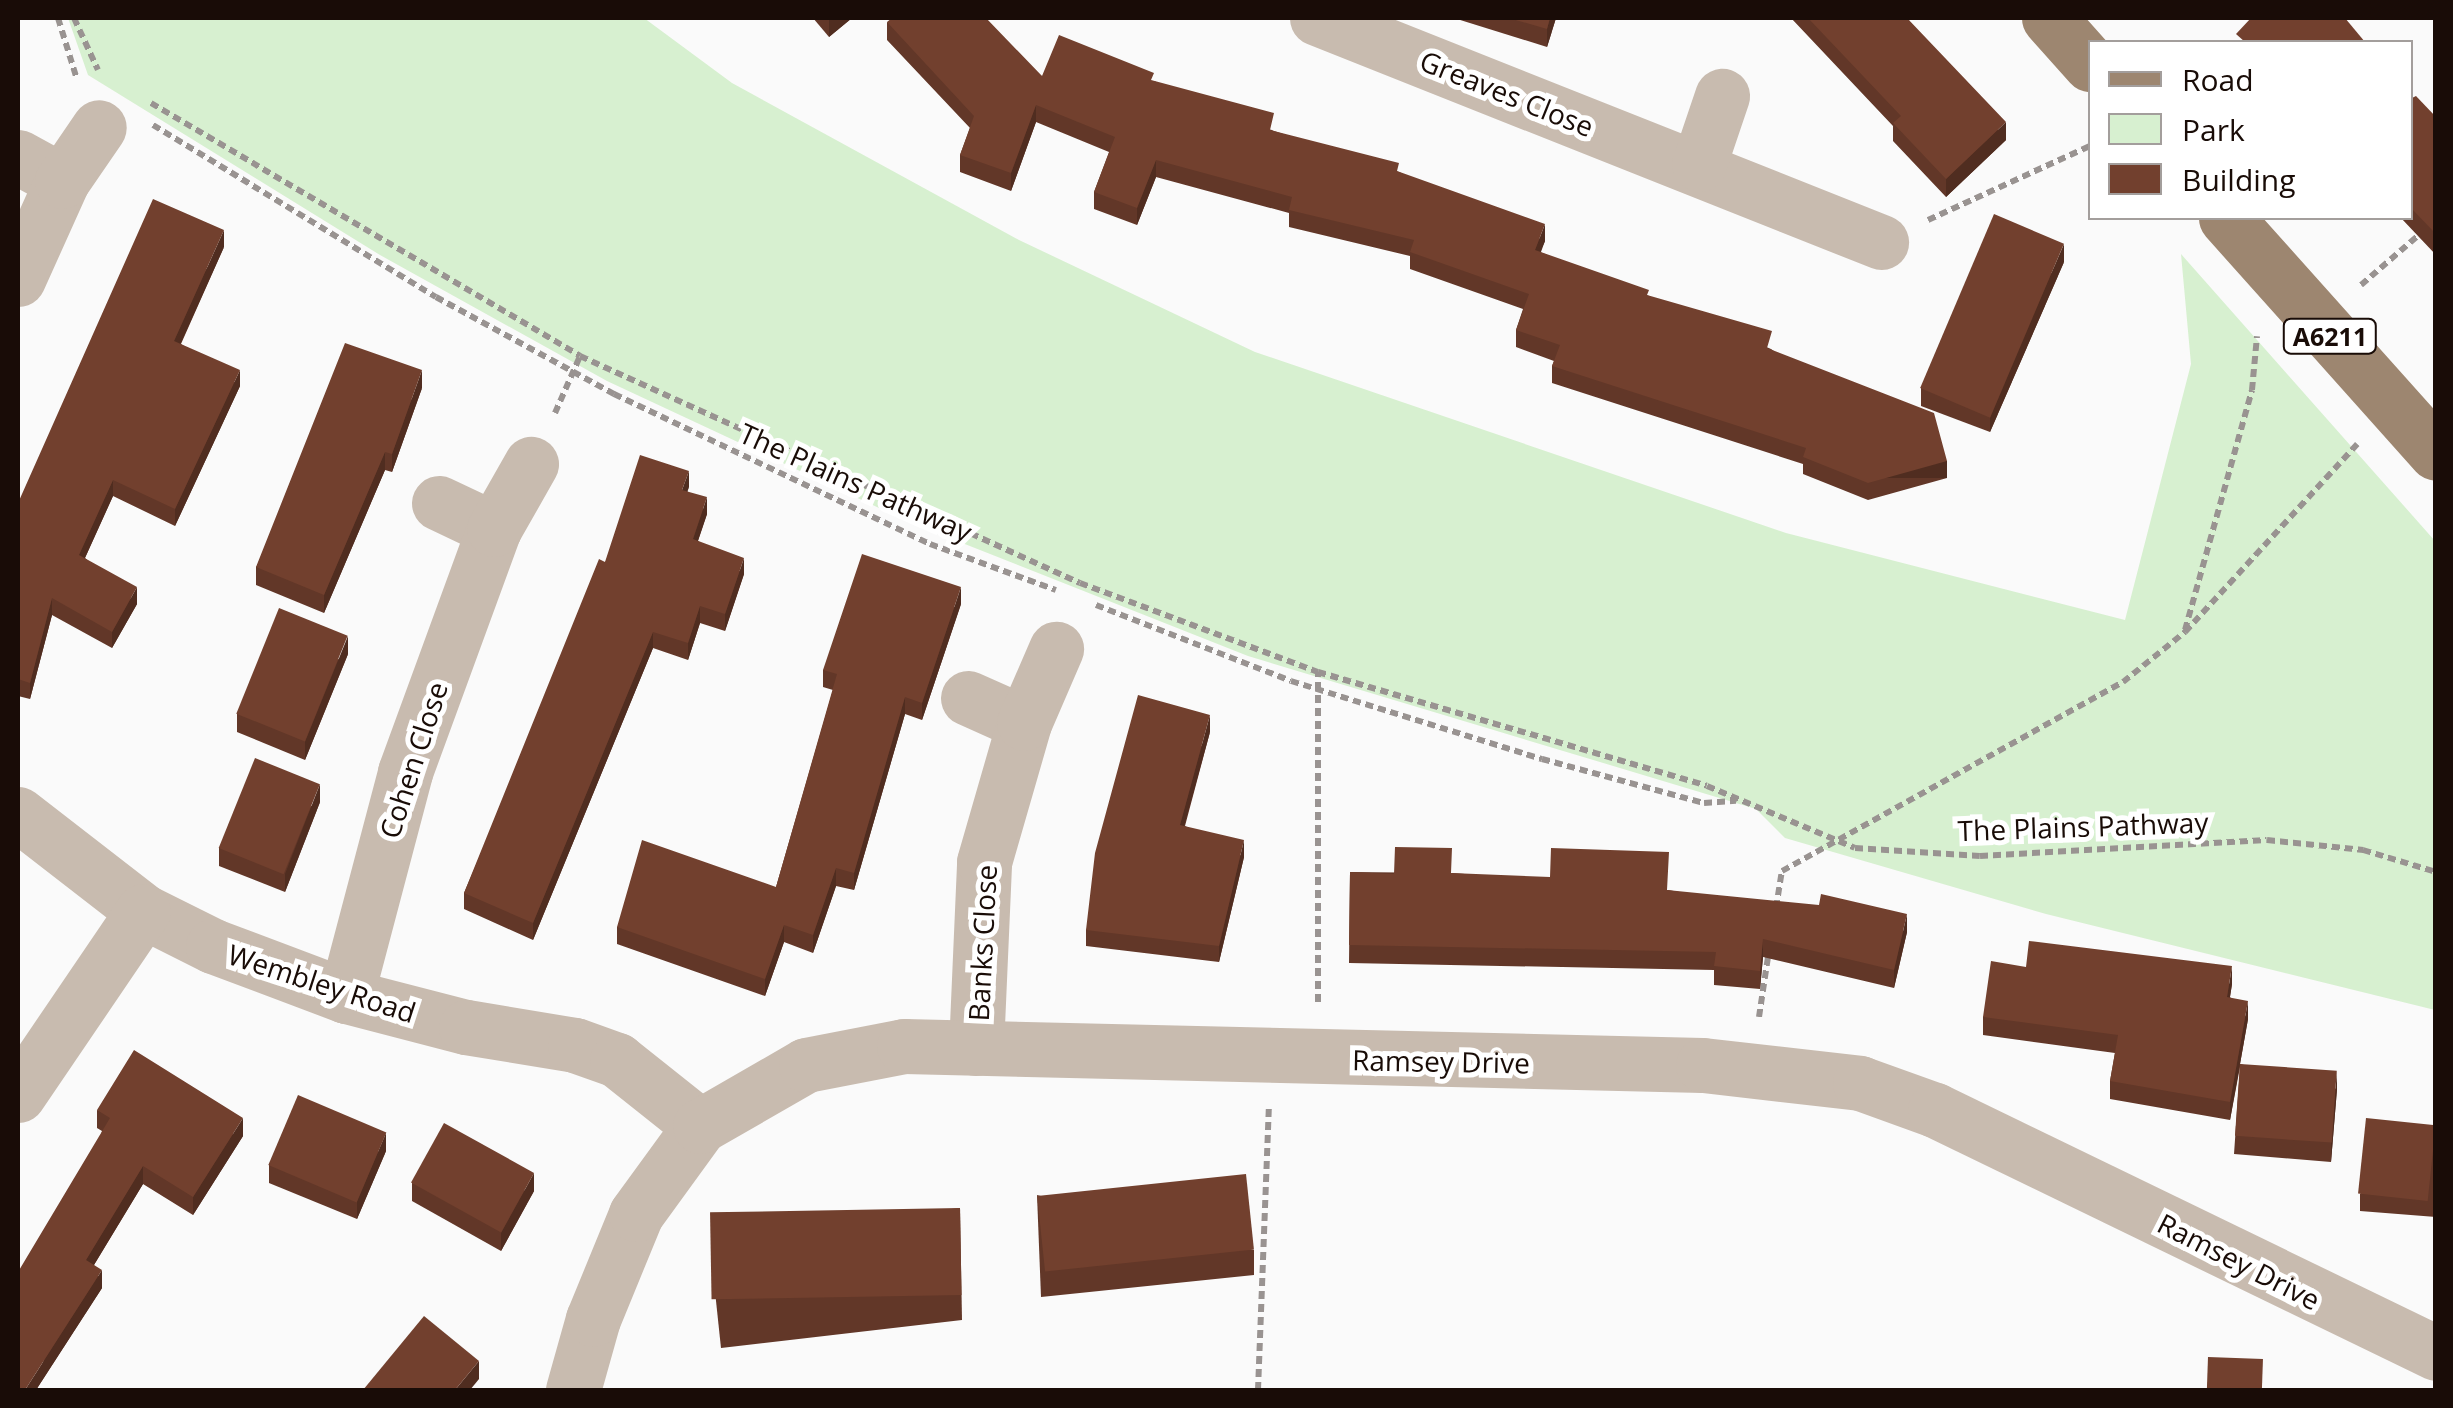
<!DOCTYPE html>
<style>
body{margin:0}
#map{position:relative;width:2453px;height:1408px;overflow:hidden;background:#fafafa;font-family:"Open Sans",sans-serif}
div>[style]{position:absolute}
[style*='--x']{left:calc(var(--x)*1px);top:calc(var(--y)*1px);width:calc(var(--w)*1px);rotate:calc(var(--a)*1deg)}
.green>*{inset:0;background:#d7f0d0}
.path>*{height:6px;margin-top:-3px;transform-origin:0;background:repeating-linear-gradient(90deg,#999391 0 8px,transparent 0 13px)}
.minor>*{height:55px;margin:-27.5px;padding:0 27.5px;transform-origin:27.5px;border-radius:27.5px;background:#c8bbaf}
.tertiary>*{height:55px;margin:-27.5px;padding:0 27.5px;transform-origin:27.5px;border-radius:27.5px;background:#c8bbaf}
.primary>*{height:55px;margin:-27.5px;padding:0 27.5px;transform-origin:27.5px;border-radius:27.5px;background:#9d8670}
.wall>*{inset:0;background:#623728}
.shaded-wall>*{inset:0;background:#502d20;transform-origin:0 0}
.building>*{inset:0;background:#72402e;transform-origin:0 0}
span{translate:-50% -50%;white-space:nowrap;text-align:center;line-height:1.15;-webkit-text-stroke:10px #fff;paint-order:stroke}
.shield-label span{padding:2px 8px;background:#fff;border:2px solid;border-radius:8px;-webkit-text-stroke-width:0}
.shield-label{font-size:25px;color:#190c07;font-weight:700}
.street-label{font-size:28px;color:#190c07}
.frame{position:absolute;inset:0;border:20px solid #190c07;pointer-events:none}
.legend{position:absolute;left:2088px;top:40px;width:325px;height:180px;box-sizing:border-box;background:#fff;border:2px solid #a39e9c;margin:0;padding:12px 18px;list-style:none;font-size:30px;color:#190c07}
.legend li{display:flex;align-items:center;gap:20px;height:50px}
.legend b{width:50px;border:2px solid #a39e9c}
</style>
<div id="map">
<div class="green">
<div style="clip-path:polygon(68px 18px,644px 18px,732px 83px,1019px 240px,1255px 352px,1786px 533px,2125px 620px,2191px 364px,2181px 254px,2435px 541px,2435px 1010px,2046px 914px,1785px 838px,1756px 809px,1248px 656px,909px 522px,607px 381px,380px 255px,88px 75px)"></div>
</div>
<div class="path">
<div style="--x:58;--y:18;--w:61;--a:72.8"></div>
<div style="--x:74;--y:18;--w:57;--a:65.2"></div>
<div style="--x:151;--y:103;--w:498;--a:30.5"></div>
<div style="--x:580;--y:356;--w:549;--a:24.42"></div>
<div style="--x:1080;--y:583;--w:254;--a:20.5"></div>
<div style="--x:1318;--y:672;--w:405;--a:16.3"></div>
<div style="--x:1707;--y:786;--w:160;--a:22.7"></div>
<div style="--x:1855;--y:848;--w:125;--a:3.7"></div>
<div style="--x:1980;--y:856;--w:287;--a:-3.2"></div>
<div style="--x:2267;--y:840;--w:97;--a:5.9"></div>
<div style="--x:2363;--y:850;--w:76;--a:16.8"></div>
<div style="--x:153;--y:125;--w:331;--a:31.3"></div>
<div style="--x:436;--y:297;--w:203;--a:28.6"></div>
<div style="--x:614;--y:394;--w:350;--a:25.4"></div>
<div style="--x:930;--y:544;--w:134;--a:20.1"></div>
<div style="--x:1928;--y:220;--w:178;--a:-24.6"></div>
<div style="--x:2361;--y:285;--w:99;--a:-40.9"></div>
<div style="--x:555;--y:413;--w:62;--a:-66.3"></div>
<div style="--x:1096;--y:605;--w:209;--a:21.3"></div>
<div style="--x:1291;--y:681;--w:263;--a:17.3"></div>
<div style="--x:1542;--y:759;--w:168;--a:15.2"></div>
<div style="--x:1704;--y:803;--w:32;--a:-4"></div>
<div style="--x:2185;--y:630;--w:249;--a:-74.4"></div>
<div style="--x:2252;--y:390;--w:54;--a:-84.7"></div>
<div style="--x:1776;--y:908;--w:37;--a:-81"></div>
<div style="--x:1782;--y:871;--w:390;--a:-29"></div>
<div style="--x:2123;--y:682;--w:80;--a:-38.9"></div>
<div style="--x:2185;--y:632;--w:255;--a:-47.5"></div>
<div style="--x:1318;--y:1002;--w:330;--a:-90"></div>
<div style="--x:1759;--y:1017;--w:68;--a:-81.5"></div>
<div style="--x:1258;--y:1390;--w:282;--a:-87.8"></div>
</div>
<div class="minor">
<div style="--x:1317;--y:18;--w:607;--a:21.66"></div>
<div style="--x:18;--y:157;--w:50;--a:28.6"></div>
<div style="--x:1699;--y:164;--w:72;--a:-71.3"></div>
<div style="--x:18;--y:279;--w:107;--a:-65.8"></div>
<div style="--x:62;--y:181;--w:65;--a:-55.6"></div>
<div style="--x:439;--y:503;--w:61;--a:25.3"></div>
<div style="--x:968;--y:698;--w:61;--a:24.1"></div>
<div style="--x:18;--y:814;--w:158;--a:37.8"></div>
<div style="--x:143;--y:911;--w:78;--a:26.6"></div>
<div style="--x:213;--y:946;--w:142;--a:20.6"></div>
<div style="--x:346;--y:996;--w:124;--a:14.5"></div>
<div style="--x:466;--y:1027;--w:110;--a:9.4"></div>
<div style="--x:575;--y:1045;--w:45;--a:19.7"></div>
<div style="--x:617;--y:1060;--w:106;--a:38.5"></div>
<div style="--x:346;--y:996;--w:232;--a:-75.2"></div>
<div style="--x:405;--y:772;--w:259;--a:-69.9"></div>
<div style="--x:494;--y:529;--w:75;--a:-60.4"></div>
<div style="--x:976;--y:1048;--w:186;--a:-87.5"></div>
<div style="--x:984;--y:862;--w:145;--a:-73.9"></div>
<div style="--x:1024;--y:723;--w:81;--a:-66.6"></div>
<div style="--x:18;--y:1095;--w:222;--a:-55.8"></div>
</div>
<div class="tertiary">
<div style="--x:573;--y:1390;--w:74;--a:-74.3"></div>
<div style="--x:593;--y:1319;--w:113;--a:-67.7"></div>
<div style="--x:636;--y:1214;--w:109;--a:-54"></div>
<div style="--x:700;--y:1126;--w:122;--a:-29.9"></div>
<div style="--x:806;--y:1065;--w:100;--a:-11"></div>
<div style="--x:904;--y:1046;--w:799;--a:1.36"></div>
<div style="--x:1703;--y:1065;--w:158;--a:6.5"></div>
<div style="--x:1860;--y:1083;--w:80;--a:19.8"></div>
<div style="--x:1935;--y:1110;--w:557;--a:25.87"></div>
</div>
<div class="primary">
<div style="--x:2049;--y:18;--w:62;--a:48.3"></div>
<div style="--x:2226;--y:218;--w:315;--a:48.2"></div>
</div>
<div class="wall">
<div style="clip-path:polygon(813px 18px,852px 18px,829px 37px)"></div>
<div style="clip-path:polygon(1457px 18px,1556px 18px,1547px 47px,1457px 19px)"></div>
<div style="clip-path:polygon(1791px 18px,1907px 18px,2006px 140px,1946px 197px,1893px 141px,1893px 126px)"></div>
<div style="clip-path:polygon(887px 22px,1042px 76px,1154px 81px,1274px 131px,1399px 172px,1545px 241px,1540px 252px,1649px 296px,1771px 349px,1947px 478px,1868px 500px,1803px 474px,1803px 464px,1552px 383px,1552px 366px,1554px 361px,1516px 347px,1516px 330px,1523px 309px,1410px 269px,1410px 256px,1289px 227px,1289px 213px,1156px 177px,1137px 225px,1094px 209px,1094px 192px,1109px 152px,1036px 122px,1011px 191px,960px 172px,960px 155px,970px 128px,887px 40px)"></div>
<div style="clip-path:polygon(2410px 99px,2436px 117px,2436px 255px,2401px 218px,2410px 218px)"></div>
<div style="clip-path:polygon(224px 247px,181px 344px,240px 386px,175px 526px,113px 496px,85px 558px,137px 604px,112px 648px,52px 615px,30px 699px,18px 696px,18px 503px)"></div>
<div style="clip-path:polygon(2064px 262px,1990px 432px,1921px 406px,1921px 388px)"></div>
<div style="clip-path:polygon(422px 388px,392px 472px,385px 470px,324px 613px,256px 585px,256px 567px)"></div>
<div style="clip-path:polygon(689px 487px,687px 491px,707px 514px,698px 541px,744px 574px,725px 631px,700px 623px,688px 660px,653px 648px,533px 940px,464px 909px,464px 893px,605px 562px)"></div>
<div style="clip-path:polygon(961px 604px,922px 720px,905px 714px,854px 890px,836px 886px,813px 953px,784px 942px,765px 996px,617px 944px,617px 927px,776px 887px,833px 690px,823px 687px,823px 670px)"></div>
<div style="clip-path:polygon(348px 654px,305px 760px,237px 732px,237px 714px)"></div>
<div style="clip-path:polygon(1210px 732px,1185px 826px,1244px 857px,1219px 962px,1086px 946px,1086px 930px)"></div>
<div style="clip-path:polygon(320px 802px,285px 892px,219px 866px,219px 848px)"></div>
<div style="clip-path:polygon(1350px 872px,1452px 873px,1668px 890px,1907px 932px,1894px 988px,1763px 957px,1760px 989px,1714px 985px,1714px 970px,1349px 963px)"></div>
<div style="clip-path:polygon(2026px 967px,2232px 984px,2230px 997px,2248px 1019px,2240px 1064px,2337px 1089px,2331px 1162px,2234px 1154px,2240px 1067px,2230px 1120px,2110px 1099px,2110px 1081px,2115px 1053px,1983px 1035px,1983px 1017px)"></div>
<div style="clip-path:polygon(97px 1110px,243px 1136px,193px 1215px,143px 1184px,94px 1265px,102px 1288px,36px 1390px,102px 1131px,97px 1128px)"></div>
<div style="clip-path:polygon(2436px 1125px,2436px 1217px,2360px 1211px,2360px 1194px)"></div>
<div style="clip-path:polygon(386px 1151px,357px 1219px,269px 1183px,269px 1165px)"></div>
<div style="clip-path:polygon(412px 1183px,534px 1191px,501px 1251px,412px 1201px)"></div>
<div style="clip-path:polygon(1037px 1195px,1254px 1250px,1254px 1275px,1041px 1297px)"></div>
<div style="clip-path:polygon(960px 1208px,962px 1320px,721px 1348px,712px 1263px,712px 1237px)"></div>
</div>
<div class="shaded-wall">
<div style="clip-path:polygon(830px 18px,852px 18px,829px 37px,829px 19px)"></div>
<div style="clip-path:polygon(1550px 18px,1556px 18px,1547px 47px,1547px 29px)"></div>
<div style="clip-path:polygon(1036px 105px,1036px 122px,1011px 191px,1011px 173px)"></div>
<div style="clip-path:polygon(2006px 122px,2006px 140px,1946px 197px,1946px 179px)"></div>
<div style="clip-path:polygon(1156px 160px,1156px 177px,1137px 225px,1137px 208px)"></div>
<div style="clip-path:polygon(1545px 224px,1545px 241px,1535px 268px,1535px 250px)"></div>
<div style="clip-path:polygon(224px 230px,224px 247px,174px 358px,174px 341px)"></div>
<div style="clip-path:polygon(2064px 244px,2064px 262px,1990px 432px,1990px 414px)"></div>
<div style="clip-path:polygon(240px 370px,240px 386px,175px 526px,175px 509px)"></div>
<div style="clip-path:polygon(422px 370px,422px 388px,392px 472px,392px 454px)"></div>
<div style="clip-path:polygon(385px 452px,385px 470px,324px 613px,324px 595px)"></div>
<div style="left:1947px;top:461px;width:17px;height:82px;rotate:90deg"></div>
<div style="clip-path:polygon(689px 471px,689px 487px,682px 507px,682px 490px)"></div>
<div style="clip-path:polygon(113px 480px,113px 496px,79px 571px,79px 555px)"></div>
<div style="clip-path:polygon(707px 497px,707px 514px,693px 555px,693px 539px)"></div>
<div style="clip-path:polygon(744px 558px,744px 574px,725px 631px,725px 614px)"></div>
<div style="clip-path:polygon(137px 587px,137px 604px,112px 648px,112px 632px)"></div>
<div style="clip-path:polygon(961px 587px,961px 604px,922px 720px,922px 703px)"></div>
<div style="clip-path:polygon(52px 598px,52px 615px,30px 699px,30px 683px)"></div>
<div style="clip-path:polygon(700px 606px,700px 623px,688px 660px,688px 643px)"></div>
<div style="clip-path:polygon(653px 632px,653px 648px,533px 940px,533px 923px)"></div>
<div style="clip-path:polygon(348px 636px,348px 654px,305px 760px,305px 742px)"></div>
<div style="clip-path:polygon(905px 697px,905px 714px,854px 890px,854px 873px)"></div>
<div style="clip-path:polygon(1210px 715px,1210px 732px,1180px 841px,1180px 825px)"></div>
<div style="clip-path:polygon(320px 784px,320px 802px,285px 892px,285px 874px)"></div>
<div style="clip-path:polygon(1244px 840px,1244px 857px,1219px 962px,1219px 946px)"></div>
<div style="clip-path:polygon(836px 868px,836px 886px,813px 953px,813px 935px)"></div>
<div style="clip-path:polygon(1907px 914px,1907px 932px,1894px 988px,1894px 970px)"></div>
<div style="clip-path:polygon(784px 925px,784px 942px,765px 996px,765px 979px)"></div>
<div style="clip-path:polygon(1763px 939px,1763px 957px,1760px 989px,1760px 971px)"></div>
<div style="clip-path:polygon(2232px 966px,2232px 984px,2227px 1015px,2227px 997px)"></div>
<div style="clip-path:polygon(2248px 1001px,2248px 1019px,2230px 1120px,2230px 1102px)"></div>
<div style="clip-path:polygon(2337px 1071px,2337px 1089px,2331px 1162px,2331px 1144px)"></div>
<div style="clip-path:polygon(243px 1118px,243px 1136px,193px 1215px,193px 1197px)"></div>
<div style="clip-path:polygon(386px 1133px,386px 1151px,357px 1219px,357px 1201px)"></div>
<div style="clip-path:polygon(143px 1166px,143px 1184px,86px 1278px,86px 1260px)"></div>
<div style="clip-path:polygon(534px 1173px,534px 1191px,501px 1251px,501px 1233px)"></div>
<div style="clip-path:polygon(102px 1270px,102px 1288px,36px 1390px,25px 1390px)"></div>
<div style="clip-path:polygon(479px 1361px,479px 1379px,470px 1390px,455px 1390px)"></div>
</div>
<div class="building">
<div style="clip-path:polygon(892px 18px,986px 18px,1042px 76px,1059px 35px,1154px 73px,1151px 80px,1274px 113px,1270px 130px,1399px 163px,1397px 171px,1545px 224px,1535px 250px,1649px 290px,1647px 295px,1772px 331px,1767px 348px,1934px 413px,1947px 461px,1868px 483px,1803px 457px,1806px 448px,1552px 366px,1560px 345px,1516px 330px,1529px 294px,1410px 252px,1414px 240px,1289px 210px,1292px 197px,1156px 160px,1137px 208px,1094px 192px,1115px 137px,1036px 105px,1011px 173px,960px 155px,974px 116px,887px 22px)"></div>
<div style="clip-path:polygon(1509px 18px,1550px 18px,1547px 29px)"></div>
<div style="clip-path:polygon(1808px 18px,1907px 18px,2006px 122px,1946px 179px,1893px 123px,1901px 116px)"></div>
<div style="clip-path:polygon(2251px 18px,2345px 18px,2365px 42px,2245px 42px,2236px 34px)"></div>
<div style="clip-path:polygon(2416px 96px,2436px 117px,2436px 234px,2410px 207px,2410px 99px)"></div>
<div style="clip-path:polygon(153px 199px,224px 230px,174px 341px,240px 370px,175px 509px,113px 480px,79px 555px,137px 587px,112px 632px,52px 598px,30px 683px,18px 679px,18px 503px)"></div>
<div style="left:1994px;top:214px;width:76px;height:189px;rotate:23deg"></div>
<div style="clip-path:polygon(345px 343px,422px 370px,392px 454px,385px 452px,324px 595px,256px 567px)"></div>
<div style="clip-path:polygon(640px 455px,689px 471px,682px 490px,707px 497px,693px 539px,744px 558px,725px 614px,700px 606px,688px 643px,653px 632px,533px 923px,464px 893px,599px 559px,605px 562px)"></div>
<div style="clip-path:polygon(862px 554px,961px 587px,922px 703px,905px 697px,854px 873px,836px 868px,813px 935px,784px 925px,765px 979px,617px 927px,642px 840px,776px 887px,837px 674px,823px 670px)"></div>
<div style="left:279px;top:608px;width:74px;height:114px;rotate:22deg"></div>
<div style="clip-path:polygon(1138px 695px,1210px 715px,1180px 825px,1244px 840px,1219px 946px,1086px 930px,1095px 853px)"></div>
<div style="left:255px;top:758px;width:70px;height:97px;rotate:22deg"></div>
<div style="clip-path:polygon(1395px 847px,1452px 848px,1451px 873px,1550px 877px,1551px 848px,1669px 852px,1667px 890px,1819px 905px,1821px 894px,1907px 914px,1894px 970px,1763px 939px,1760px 971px,1714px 966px,1716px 952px,1349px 945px,1350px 872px,1394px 874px)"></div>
<div style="clip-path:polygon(2029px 941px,2232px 966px,2227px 997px,2248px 1001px,2230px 1102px,2110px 1081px,2118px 1035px,1983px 1017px,1991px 961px,2026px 967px)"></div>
<div style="clip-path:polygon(134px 1050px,243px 1118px,193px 1197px,143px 1166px,86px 1260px,102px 1270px,25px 1390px,18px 1390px,18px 1272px,110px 1118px,97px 1110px)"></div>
<div style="left:2240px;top:1064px;width:97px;height:72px;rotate:4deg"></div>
<div style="left:298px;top:1095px;width:96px;height:76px;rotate:23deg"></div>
<div style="left:2366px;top:1118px;width:70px;height:76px;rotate:6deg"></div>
<div style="left:444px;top:1123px;width:103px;height:68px;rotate:29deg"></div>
<div style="left:1246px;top:1174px;width:76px;height:210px;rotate:84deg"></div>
<div style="left:960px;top:1208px;width:87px;height:250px;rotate:89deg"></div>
<div style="clip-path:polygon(424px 1316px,479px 1361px,455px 1390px,363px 1390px)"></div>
<div style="left:2208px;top:1357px;width:55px;height:33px;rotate:2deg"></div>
</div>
<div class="shield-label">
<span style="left:2330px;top:336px">A6211</span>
</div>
<div class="street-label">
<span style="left:1507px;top:93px;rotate:22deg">Greaves Close</span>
<span style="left:856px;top:482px;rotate:24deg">The Plains Pathway</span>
<span style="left:413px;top:760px;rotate:-72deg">Cohen Close</span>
<span style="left:2083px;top:826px;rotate:-2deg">The Plains Pathway</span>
<span style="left:982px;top:943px;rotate:-87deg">Banks Close</span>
<span style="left:322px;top:983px;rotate:18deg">Wembley Road</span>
<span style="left:1441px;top:1061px;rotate:1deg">Ramsey Drive</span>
<span style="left:2239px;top:1261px;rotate:27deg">Ramsey Drive</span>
</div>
<div class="frame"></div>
<ul class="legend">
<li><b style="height:12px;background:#9d8670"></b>Road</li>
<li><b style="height:28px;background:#d7f0d0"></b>Park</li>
<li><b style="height:28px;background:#72402e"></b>Building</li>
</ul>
</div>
